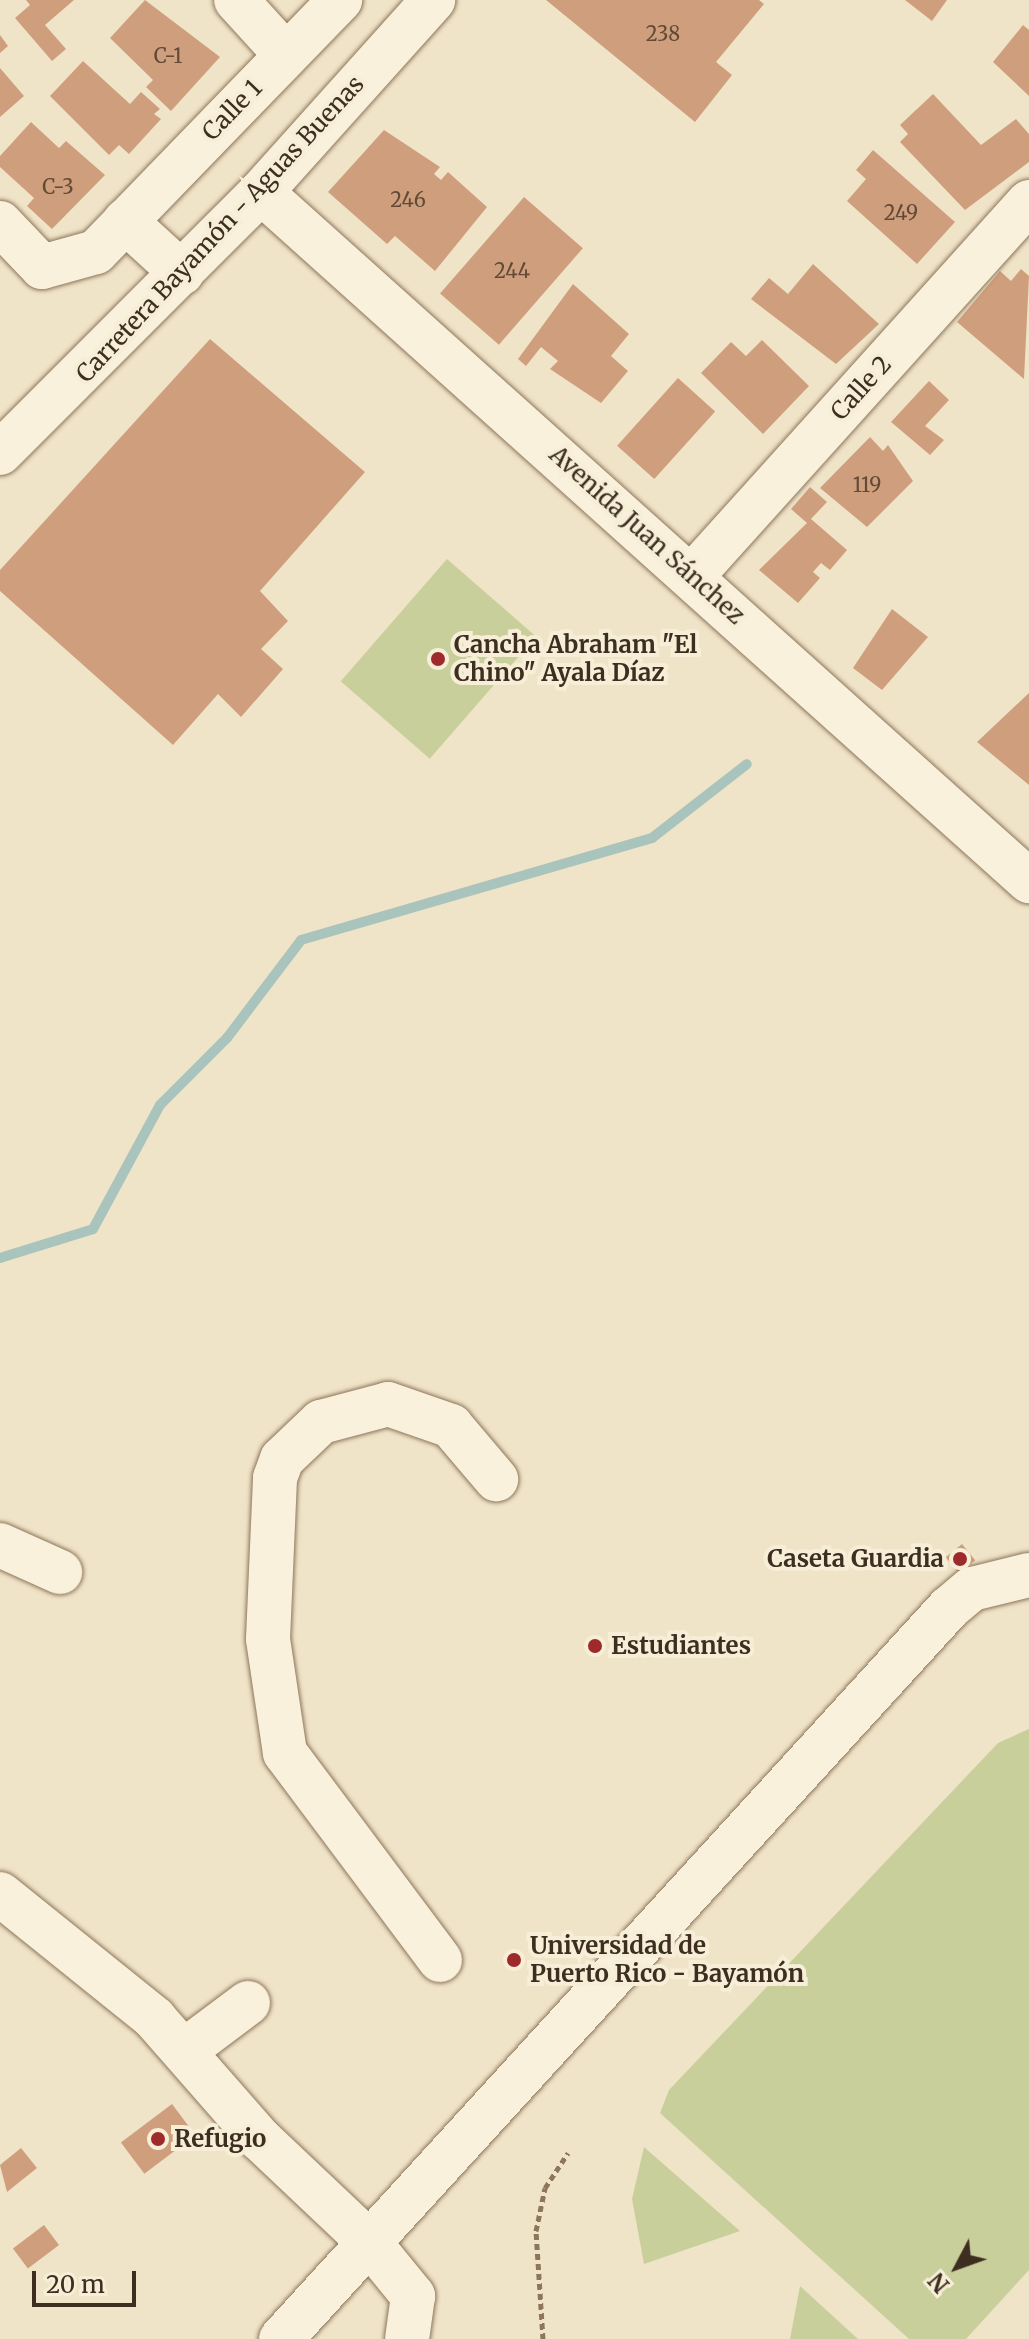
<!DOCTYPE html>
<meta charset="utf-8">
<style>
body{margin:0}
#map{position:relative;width:1029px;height:2339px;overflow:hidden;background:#f0e4c8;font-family:Merriweather,serif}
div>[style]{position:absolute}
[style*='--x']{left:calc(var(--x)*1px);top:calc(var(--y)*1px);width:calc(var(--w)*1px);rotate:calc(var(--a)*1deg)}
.green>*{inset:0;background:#c9cf9b;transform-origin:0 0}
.stream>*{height:10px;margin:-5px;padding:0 5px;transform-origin:5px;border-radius:5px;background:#a9c4bc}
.building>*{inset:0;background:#cf9f7d;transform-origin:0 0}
.path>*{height:5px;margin-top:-2.5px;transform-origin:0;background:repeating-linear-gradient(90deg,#8d765c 0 6px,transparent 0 10px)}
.roads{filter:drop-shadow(0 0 2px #8d765c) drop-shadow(0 0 2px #8d765c)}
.minor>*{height:44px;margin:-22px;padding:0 22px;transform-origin:22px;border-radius:22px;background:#faf1dc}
.dots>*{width:22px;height:22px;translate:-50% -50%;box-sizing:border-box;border:4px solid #f7eed8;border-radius:50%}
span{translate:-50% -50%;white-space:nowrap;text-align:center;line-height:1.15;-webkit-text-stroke:8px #f7eed8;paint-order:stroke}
.number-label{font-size:20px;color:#624a37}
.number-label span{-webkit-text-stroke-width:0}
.street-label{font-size:24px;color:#3d2e20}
.poi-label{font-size:24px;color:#3d2e20;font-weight:700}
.left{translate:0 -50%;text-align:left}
.right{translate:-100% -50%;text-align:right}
.north{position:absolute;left:917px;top:2227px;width:80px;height:80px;-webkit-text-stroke:6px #f7eed8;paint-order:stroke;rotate:229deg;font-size:22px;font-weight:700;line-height:32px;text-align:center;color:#3d2e20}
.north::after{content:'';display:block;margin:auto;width:28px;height:36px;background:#3d2e20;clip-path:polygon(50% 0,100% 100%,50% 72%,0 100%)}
.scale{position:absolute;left:32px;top:2271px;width:104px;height:36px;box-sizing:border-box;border:4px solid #3d2e20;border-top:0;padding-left:10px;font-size:24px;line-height:28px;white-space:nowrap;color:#3d2e20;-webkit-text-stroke:6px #f7eed8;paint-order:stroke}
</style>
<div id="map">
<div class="green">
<div style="left:447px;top:559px;width:118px;height:162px;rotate:41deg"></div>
<div style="clip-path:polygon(1029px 1729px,1029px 2270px,966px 2339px,909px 2339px,660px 2113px,669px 2090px,998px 1743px)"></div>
<div style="clip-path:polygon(644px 2147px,740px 2231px,644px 2264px,632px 2199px)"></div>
<div style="clip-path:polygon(800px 2286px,858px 2339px,790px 2339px)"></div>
</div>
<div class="stream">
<div style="--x:0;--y:1258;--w:97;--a:-17.3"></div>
<div style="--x:93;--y:1229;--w:141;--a:-61.6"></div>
<div style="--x:160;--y:1105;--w:95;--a:-45"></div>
<div style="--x:227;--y:1038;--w:123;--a:-52.9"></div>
<div style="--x:301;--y:940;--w:366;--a:-16.2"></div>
<div style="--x:652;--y:838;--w:120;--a:-37.9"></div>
</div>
<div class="building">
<div style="clip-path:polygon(26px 0,74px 0,45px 25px,66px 49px,52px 61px,15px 18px,30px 5px)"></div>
<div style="clip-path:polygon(145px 0,220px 57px,171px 111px,146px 87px,153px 80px,110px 38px)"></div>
<div style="clip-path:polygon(546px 0,759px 0,764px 4px,716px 62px,732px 75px,695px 122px)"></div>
<div style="clip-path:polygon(905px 0,947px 0,932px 21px)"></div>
<div style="clip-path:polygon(1023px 25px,1029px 30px,1029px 96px,993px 62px)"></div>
<div style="clip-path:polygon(0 35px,8px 46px,0 53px)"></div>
<div style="clip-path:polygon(83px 61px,130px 104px,141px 92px,160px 109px,154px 114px,161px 119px,129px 154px,119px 145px,109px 155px,50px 96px)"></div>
<div style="clip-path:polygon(0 68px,24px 96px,0 117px)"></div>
<div style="clip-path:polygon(933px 94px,981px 145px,1016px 119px,1029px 134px,1029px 162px,965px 210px,900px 142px,908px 134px,900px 125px)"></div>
<div style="clip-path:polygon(31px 122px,59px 148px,66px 141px,105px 175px,52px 229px,27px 206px,34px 198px,0 167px,0 156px)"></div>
<div style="clip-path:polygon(384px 130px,440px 167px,434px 174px,441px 180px,448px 172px,487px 207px,435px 271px,395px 236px,387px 244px,328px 192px)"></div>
<div style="clip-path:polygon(873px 150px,955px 222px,917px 264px,847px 201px,866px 179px,856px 170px)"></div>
<div style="left:524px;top:197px;width:78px;height:128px;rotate:41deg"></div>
<div style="clip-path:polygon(813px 264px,879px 324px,836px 364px,751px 299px,769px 278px,788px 294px)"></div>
<div style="clip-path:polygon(1021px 269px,1029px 276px,1024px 379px,957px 322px,1000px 271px,1011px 281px)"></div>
<div style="clip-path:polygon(573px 284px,629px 334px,611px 356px,628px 371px,601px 403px,550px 369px,558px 361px,541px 347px,526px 366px,518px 359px)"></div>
<div style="clip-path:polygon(210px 339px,365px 472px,260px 591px,288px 621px,261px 649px,283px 669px,241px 717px,218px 694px,173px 745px,0 591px,0 570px)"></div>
<div style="clip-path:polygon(762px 340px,809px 386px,763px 434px,701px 373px,731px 342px,746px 356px)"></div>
<div style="left:678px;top:378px;width:50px;height:91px;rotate:42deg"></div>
<div style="clip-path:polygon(929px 381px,949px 400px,925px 426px,944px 440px,930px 455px,891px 422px)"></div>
<div style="clip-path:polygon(870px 437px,883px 451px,888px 445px,913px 481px,867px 527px,820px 488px)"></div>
<div style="clip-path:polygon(810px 487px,827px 502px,811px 519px,847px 550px,830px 570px,821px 563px,813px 572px,820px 578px,798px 603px,759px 570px,807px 523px,791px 509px)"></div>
<div style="clip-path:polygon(892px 609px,928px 637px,882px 690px,853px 668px)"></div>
<div style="clip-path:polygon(1029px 693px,1029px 785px,977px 742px)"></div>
<div style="left:962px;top:1544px;width:21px;height:21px;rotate:51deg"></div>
<div style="left:172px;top:2104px;width:39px;height:64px;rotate:53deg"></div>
<div style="clip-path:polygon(21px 2148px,37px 2168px,7px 2192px,0 2165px)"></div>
<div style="left:44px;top:2225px;width:25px;height:39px;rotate:53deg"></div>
</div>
<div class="path">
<div style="--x:543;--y:2339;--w:108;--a:-93.7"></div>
<div style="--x:536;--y:2231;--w:44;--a:-78.2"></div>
<div style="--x:545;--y:2188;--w:42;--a:-56.7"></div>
</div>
<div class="roads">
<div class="minor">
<div style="--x:236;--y:0;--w:74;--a:47.7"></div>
<div style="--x:261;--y:192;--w:1032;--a:41.9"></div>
<div style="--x:125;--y:221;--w:77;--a:42.4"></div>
<div style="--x:0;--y:223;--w:61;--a:46.3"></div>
<div style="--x:42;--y:267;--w:56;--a:-15.5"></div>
<div style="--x:96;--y:252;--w:351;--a:-45.9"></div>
<div style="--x:0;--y:453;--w:369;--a:-45"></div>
<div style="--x:261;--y:192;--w:258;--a:-48.1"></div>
<div style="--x:693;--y:575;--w:502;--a:-47.99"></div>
<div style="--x:0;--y:1545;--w:66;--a:24.2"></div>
<div style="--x:0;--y:1894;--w:198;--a:38.8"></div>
<div style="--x:154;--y:2018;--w:161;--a:48.8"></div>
<div style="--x:260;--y:2139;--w:150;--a:43.4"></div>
<div style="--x:369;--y:2242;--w:70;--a:50.8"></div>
<div style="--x:413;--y:2296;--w:43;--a:97.9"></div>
<div style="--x:440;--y:1960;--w:259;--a:-126.8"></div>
<div style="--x:285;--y:1753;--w:115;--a:-98.5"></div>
<div style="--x:268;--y:1639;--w:161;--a:-87.5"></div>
<div style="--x:275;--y:1478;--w:20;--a:-70"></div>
<div style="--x:282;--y:1459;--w:54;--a:-43.5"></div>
<div style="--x:321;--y:1422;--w:69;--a:-15"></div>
<div style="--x:388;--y:1404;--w:67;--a:19.2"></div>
<div style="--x:451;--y:1426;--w:70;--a:49.7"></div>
<div style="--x:184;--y:2051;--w:80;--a:-36.9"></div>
<div style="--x:281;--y:2339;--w:990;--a:-47.58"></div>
<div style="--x:949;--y:1608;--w:30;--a:-40"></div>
<div style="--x:972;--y:1589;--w:59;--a:-13.8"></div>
</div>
</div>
<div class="dots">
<div style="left:438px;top:659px;background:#9e2a2b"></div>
<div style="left:960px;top:1559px;background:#9e2a2b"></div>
<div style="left:595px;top:1646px;background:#9e2a2b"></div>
<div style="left:514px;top:1960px;background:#9e2a2b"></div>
<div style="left:158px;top:2139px;background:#9e2a2b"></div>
</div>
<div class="number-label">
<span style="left:663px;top:33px">238</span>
<span style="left:168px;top:55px">C-1</span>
<span style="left:58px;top:186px">C-3</span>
<span style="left:408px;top:199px">246</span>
<span style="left:901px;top:212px">249</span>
<span style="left:512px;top:270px">244</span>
<span style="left:867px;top:484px">119</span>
</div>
<div class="street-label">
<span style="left:232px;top:110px;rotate:-46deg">Calle 1</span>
<span style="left:220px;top:229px;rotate:-47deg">Carretera Bayamón - Aguas Buenas</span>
<span style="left:861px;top:388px;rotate:-48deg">Calle 2</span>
<span style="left:647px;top:535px;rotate:42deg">Avenida Juan Sánchez</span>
</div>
<div class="poi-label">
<span class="left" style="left:454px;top:659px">Cancha Abraham "El<br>Chino" Ayala Díaz</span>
<span class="right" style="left:944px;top:1559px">Caseta Guardia</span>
<span class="left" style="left:611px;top:1646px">Estudiantes</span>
<span class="left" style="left:530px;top:1960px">Universidad de<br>Puerto Rico - Bayamón</span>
<span class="left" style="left:174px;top:2139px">Refugio</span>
</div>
<div class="north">N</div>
<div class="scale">20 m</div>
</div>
